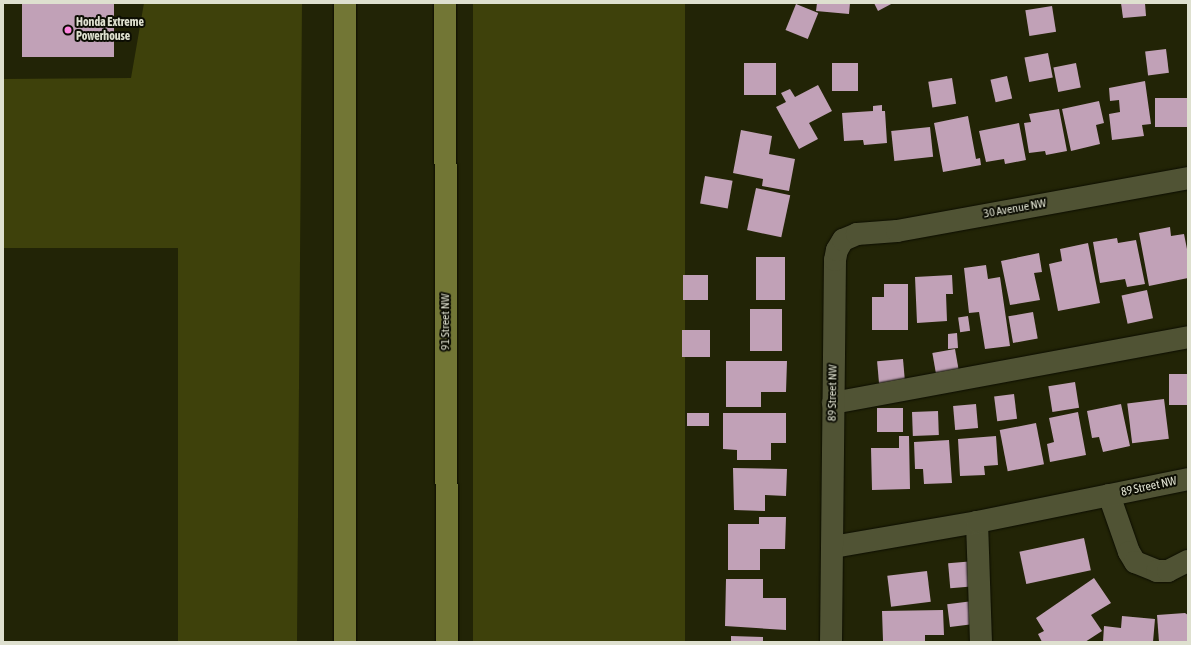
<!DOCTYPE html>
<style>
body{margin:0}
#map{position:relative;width:1191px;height:645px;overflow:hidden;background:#222406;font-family:"Asap Condensed",sans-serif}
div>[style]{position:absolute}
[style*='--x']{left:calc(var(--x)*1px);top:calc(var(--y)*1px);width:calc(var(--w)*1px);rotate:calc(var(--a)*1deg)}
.green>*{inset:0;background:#3e410b;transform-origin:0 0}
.building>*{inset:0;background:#c1a1b7;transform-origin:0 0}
.roads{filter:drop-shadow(0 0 1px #0c0d00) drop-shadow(0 0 1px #0c0d00)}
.minor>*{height:22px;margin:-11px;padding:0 11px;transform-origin:11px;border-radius:11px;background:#505334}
.major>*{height:22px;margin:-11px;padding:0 11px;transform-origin:11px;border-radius:11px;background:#727635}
.dots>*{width:11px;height:11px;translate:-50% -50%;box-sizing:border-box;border:2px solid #0c0d03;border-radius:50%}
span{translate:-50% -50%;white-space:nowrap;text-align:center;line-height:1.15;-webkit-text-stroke:4px #0c0d03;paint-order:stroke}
.poi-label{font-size:12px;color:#dee0cf;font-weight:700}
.left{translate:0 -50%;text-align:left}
.street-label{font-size:12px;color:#dee0cf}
.frame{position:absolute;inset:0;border:4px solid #dee0cf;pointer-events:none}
</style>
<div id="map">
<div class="green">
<div style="clip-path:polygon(144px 3px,302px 3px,297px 642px,178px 642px,178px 248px,3px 248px,3px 79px,131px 78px)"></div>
<div style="left:473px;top:3px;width:212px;height:639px"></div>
</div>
<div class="building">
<div style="left:22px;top:3px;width:92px;height:54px"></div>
<div style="clip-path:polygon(817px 3px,850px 3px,849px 14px,816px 11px)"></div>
<div style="clip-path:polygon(874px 3px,893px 3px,878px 11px)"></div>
<div style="clip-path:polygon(1121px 3px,1145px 3px,1146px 16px,1123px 18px)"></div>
<div style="left:796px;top:4px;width:24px;height:28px;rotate:22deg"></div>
<div style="left:1052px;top:6px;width:26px;height:27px;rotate:81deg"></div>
<div style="left:1166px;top:49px;width:24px;height:21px;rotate:83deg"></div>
<div style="left:1048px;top:53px;width:25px;height:24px;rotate:79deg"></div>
<div style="left:744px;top:63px;width:32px;height:32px"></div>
<div style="left:832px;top:63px;width:26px;height:28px"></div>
<div style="left:1076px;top:63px;width:25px;height:23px;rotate:79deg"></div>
<div style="left:1007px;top:76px;width:23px;height:17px;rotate:77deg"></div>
<div style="left:952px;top:78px;width:26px;height:24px;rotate:81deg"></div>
<div style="clip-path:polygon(1145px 81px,1151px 124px,1142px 125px,1144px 136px,1112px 140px,1109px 114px,1120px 112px,1119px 100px,1110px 101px,1109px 88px)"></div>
<div style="clip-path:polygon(818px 85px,832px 111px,809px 123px,818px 139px,799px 149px,776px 107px,786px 102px,781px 93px,790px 89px,795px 97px)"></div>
<div style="left:1188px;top:98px;width:29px;height:33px;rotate:90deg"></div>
<div style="clip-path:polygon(1099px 101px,1104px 123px,1096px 125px,1100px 144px,1071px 151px,1062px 109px)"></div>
<div style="clip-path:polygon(882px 105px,882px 111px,885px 111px,887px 143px,864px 145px,863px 140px,844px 141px,842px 113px,873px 111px,873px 106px)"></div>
<div style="clip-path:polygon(1059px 109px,1067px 151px,1046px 155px,1045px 151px,1029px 153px,1024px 123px,1031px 122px,1029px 114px)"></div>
<div style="clip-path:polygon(968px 116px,976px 159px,980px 158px,981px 165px,943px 172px,934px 123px)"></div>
<div style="clip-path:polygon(1019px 123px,1026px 160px,1005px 164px,1004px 159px,986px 162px,979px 131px)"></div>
<div style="left:930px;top:127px;width:30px;height:39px;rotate:84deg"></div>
<div style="clip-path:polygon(741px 130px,772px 136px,769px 154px,795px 159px,789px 191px,762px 186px,763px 179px,733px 173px)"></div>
<div style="left:705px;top:176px;width:28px;height:28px;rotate:10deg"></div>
<div style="left:756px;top:188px;width:35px;height:43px;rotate:12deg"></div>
<div style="clip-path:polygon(1170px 227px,1171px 236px,1184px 234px,1188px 254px,1188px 278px,1149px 286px,1139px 233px)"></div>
<div style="clip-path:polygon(1117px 238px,1118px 243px,1136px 240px,1145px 284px,1127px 287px,1125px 279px,1100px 283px,1093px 242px)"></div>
<div style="clip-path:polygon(1088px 243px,1100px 303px,1058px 311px,1049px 264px,1062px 261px,1060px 249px)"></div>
<div style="clip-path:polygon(1039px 253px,1042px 272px,1034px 273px,1040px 300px,1010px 305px,1001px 261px)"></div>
<div style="left:756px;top:257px;width:29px;height:43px"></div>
<div style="clip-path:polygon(986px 265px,988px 279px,1000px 277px,1010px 346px,985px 349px,979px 312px,969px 313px,964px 268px)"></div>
<div style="left:683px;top:275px;width:25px;height:25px"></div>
<div style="clip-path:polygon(952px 275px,953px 294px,946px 294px,947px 321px,917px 323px,915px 277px)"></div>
<div style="clip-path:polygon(884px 284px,908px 284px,908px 330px,872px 330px,872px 297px,884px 297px)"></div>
<div style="left:1147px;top:290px;width:29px;height:26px;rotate:78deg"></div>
<div style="left:750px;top:309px;width:32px;height:42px"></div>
<div style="left:1033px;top:312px;width:27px;height:25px;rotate:80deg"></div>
<div style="left:968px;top:316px;width:15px;height:10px;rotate:82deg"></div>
<div style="left:682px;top:330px;width:28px;height:27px"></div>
<div style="clip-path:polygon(957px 333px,958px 348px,948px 349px,948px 334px)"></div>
<div style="left:955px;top:349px;width:22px;height:23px;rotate:80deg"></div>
<div style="left:903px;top:359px;width:25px;height:26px;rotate:85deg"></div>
<div style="clip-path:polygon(726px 361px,787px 361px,786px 392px,761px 392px,761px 407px,726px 407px)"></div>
<div style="left:1169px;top:374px;width:19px;height:31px"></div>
<div style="left:1075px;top:382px;width:26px;height:27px;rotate:81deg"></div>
<div style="left:1014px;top:394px;width:25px;height:20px;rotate:83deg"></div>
<div style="left:1164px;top:399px;width:40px;height:37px;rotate:83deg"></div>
<div style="left:976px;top:404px;width:24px;height:23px;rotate:85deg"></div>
<div style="clip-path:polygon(1121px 404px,1130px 446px,1103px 452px,1099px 437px,1092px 438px,1087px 411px)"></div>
<div style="left:903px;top:408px;width:24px;height:26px;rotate:90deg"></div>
<div style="left:938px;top:411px;width:24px;height:26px;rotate:88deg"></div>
<div style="clip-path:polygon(1078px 412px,1086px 455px,1050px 462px,1047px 444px,1054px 442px,1049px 418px)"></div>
<div style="left:687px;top:413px;width:22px;height:13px"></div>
<div style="clip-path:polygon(723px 413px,786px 413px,786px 443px,771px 443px,771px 460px,737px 460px,737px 450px,723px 449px)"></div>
<div style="left:1036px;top:423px;width:42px;height:37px;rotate:79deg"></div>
<div style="clip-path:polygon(899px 436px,909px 436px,910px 489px,872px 490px,871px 448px,899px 448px)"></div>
<div style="clip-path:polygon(996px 436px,998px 465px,984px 466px,985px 475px,960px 476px,958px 439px)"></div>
<div style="clip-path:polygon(949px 440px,952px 483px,924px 484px,923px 469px,915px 469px,914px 442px)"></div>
<div style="clip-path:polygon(733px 468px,787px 469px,786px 496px,765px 495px,765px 511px,734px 510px)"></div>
<div style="clip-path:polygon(759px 517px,786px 517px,785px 549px,760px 549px,760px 570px,728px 570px,728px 524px,759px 524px)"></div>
<div style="left:1084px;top:538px;width:33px;height:66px;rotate:78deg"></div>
<div style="left:975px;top:561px;width:25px;height:27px;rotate:85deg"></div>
<div style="left:927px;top:571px;width:31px;height:40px;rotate:83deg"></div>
<div style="clip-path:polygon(1094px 578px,1111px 603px,1091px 615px,1102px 631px,1085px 642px,1042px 642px,1038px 634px,1044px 631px,1036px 618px)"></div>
<div style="clip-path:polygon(726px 579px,763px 579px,763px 598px,786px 598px,786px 630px,725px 626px)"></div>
<div style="left:973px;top:601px;width:23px;height:26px;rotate:83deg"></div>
<div style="clip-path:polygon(943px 610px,944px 635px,925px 635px,925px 642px,883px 641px,882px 611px)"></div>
<div style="clip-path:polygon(1185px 613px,1188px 615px,1188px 642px,1159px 642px,1157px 615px)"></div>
<div style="clip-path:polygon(1122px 616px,1155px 619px,1153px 642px,1103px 642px,1104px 626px,1121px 628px)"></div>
<div style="clip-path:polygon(731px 636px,763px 637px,763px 642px,731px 642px)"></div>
</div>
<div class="roads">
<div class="minor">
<div style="--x:833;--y:403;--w:361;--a:-10.5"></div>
<div style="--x:1109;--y:495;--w:60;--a:70.7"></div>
<div style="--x:1129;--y:552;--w:12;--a:59"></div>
<div style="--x:1135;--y:562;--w:24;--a:22"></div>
<div style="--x:1157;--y:571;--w:11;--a:0"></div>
<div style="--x:1168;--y:571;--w:22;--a:-27"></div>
<div style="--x:977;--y:522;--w:120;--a:88.1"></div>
<div style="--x:833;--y:547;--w:146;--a:-9.8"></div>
<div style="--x:977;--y:522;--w:215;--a:-11.5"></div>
<div style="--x:831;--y:642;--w:382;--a:-89.4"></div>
<div style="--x:835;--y:260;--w:10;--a:-79"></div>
<div style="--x:837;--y:250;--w:12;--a:-59"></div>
<div style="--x:843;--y:240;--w:15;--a:-23"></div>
<div style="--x:857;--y:234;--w:40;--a:-4.3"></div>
<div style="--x:897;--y:231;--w:296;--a:-10.3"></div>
</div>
<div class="major">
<div style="--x:345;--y:3;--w:639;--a:90"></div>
<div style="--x:445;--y:3;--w:639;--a:89.82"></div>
</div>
</div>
<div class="dots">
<div style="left:68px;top:30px;background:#fe85df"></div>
</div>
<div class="poi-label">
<span class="left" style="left:76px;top:30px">Honda Extreme<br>Powerhouse</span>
</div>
<div class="street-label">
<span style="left:1015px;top:209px;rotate:-10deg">30 Avenue NW</span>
<span style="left:446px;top:322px;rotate:-90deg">91 Street NW</span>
<span style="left:833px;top:393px;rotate:-89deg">89 Street NW</span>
<span style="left:1149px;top:487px;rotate:-12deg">89 Street NW</span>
</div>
<div class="frame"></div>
</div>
